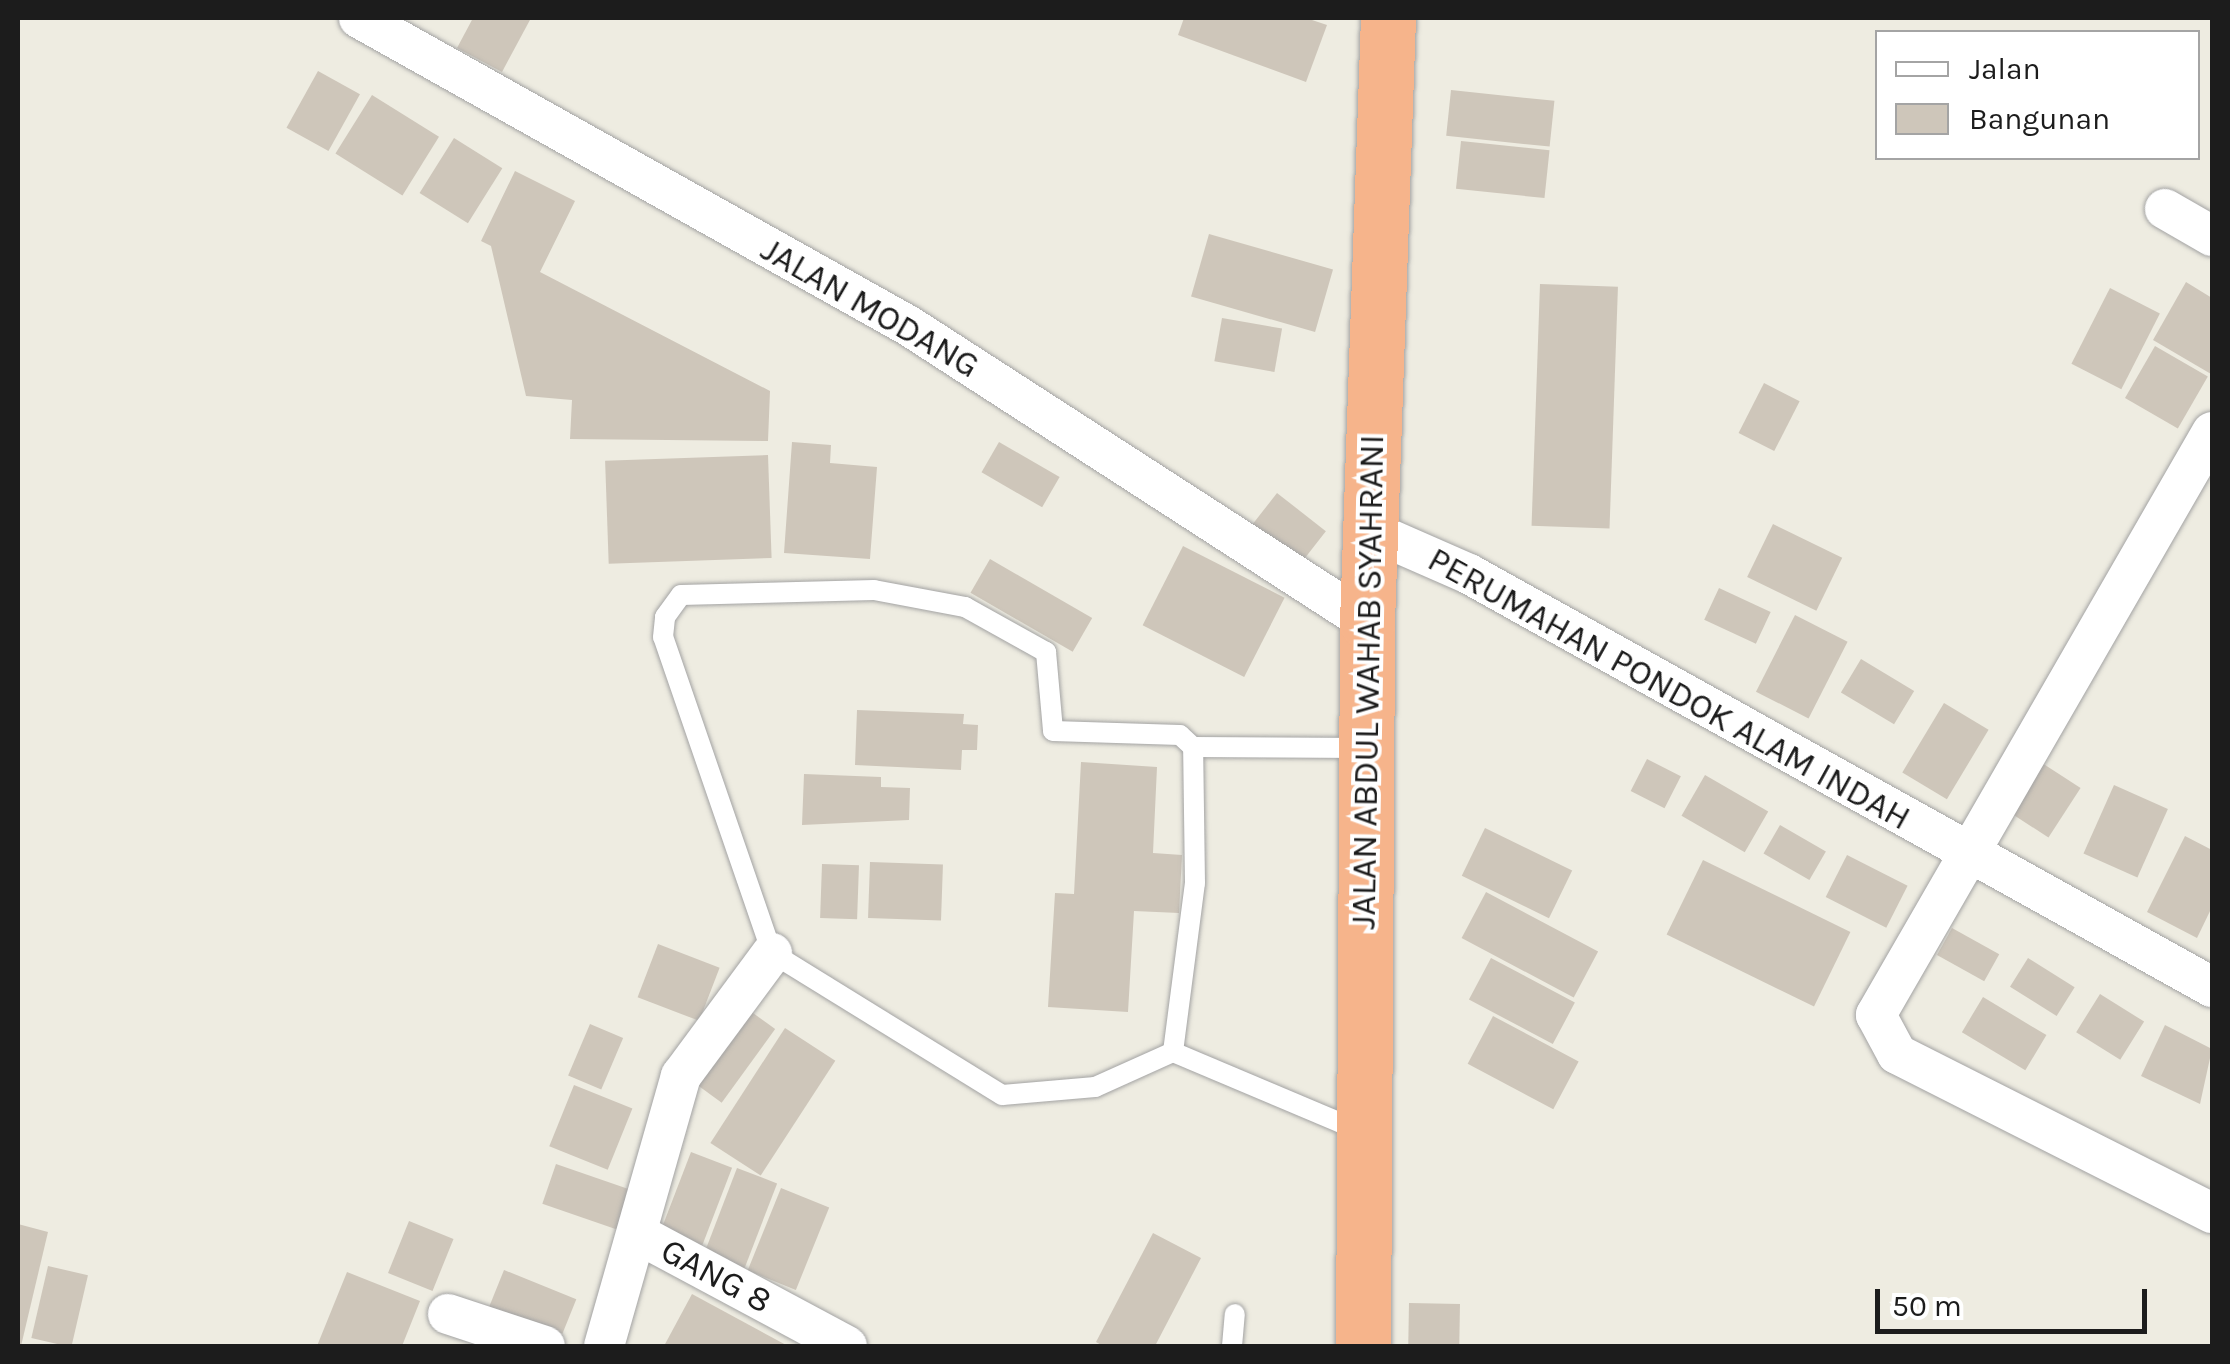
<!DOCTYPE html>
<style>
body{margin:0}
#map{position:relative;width:2230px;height:1364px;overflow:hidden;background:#eeece1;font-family:Karla,sans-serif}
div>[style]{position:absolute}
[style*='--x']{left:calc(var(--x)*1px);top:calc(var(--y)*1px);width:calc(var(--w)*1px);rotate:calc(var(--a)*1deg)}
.building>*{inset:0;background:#cec6ba;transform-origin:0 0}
.roads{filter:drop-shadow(0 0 2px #a3a3a3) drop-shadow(0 0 2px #a3a3a3)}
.service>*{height:20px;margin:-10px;padding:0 10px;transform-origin:10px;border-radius:10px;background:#fff}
.minor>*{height:40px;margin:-20px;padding:0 20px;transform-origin:20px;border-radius:20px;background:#fff}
.trunk>*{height:55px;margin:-27.5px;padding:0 27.5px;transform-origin:27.5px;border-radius:27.5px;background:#f6b48b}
span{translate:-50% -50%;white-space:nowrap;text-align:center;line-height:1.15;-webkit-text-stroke:8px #fff;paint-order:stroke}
.street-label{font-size:35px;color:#1c1c1c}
.frame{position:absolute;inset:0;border:20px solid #1c1c1c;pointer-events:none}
.legend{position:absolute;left:1875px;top:30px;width:325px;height:130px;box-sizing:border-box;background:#fff;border:2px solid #a4a4a4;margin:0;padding:12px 18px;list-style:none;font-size:30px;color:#1c1c1c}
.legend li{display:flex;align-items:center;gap:20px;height:50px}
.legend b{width:50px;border:2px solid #a4a4a4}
.scale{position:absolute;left:1875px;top:1289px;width:272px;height:45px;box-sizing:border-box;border:5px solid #1c1c1c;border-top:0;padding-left:12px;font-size:30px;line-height:35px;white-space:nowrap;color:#1c1c1c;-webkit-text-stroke:8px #fff;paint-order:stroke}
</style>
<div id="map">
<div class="building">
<div style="clip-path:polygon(473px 18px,531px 18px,502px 72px,457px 48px)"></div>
<div style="clip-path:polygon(1184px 18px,1306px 18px,1327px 25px,1306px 82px,1178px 35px)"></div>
<div style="left:318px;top:71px;width:48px;height:65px;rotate:29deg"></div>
<div style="left:1451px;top:90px;width:104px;height:46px;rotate:6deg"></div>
<div style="left:372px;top:95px;width:79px;height:69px;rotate:32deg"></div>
<div style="left:454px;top:138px;width:57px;height:65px;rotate:32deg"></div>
<div style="left:1461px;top:141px;width:89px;height:48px;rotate:6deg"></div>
<div style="clip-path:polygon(515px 171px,575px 201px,540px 272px,770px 391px,768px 441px,570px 439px,572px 400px,526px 396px,491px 246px,481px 241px)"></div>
<div style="left:1209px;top:234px;width:129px;height:65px;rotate:16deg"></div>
<div style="clip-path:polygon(2186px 282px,2212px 298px,2211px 374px,2153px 340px)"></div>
<div style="left:1540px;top:284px;width:78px;height:242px;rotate:2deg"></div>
<div style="left:2110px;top:288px;width:56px;height:85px;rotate:27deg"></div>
<div style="left:1222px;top:318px;width:61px;height:44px;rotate:10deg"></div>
<div style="left:2155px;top:346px;width:61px;height:60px;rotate:30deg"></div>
<div style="left:1764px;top:383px;width:40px;height:56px;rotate:27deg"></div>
<div style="clip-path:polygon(792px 442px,831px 445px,830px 463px,877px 467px,870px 559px,784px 553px)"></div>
<div style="left:999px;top:442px;width:70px;height:35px;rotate:30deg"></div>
<div style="left:768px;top:455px;width:103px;height:163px;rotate:88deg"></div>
<div style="left:1277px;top:493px;width:62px;height:46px;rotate:38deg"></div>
<div style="left:1773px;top:524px;width:77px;height:59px;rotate:26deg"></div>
<div style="left:1183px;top:546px;width:114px;height:89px;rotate:27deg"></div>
<div style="left:990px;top:559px;width:118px;height:39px;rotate:30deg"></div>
<div style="left:1719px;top:588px;width:57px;height:35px;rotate:25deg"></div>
<div style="left:1795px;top:615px;width:59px;height:86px;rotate:27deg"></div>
<div style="left:1861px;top:659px;width:62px;height:39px;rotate:31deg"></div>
<div style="left:1944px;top:703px;width:52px;height:81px;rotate:31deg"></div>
<div style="clip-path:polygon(857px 710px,964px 714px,963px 724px,978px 725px,977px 750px,962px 750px,961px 770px,855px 765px)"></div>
<div style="left:1647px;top:759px;width:38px;height:36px;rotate:27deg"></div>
<div style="clip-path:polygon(1081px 762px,1157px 767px,1153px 853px,1182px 855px,1179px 913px,1134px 911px,1128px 1012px,1048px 1007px,1055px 893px,1074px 894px)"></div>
<div style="left:2042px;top:763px;width:46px;height:59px;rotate:33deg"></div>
<div style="clip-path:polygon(804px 774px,881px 777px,881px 787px,910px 788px,909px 820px,802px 825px)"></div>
<div style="left:1705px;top:775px;width:73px;height:47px;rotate:30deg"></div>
<div style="left:2114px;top:785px;width:59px;height:75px;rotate:24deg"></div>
<div style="left:1780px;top:825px;width:53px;height:33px;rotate:30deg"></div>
<div style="left:1485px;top:828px;width:97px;height:53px;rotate:26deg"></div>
<div style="clip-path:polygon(2185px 836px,2212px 850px,2212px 907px,2197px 938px,2147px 912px)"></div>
<div style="left:1847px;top:855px;width:68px;height:47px;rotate:27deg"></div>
<div style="left:1703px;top:860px;width:164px;height:83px;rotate:26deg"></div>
<div style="left:870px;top:862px;width:73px;height:56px;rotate:2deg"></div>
<div style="left:822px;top:864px;width:37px;height:54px;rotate:2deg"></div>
<div style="left:1486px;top:892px;width:127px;height:52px;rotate:28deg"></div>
<div style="left:1952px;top:928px;width:54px;height:31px;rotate:29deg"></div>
<div style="left:658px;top:944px;width:66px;height:57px;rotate:21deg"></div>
<div style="left:1491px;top:958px;width:95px;height:47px;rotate:28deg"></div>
<div style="left:2028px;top:958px;width:55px;height:34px;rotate:32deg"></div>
<div style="left:2100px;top:994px;width:52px;height:45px;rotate:32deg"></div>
<div style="left:1983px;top:997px;width:74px;height:41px;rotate:31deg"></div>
<div style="left:742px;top:1005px;width:41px;height:91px;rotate:36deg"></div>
<div style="left:1493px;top:1016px;width:97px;height:54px;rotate:28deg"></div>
<div style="left:590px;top:1024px;width:36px;height:56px;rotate:23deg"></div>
<div style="clip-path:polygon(2165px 1025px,2212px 1049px,2200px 1104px,2141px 1076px)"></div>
<div style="left:785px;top:1028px;width:60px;height:137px;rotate:33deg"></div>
<div style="left:574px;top:1085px;width:63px;height:66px;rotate:22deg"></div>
<div style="left:691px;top:1152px;width:44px;height:93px;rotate:21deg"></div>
<div style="left:556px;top:1164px;width:85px;height:42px;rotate:19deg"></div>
<div style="left:737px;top:1168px;width:43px;height:91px;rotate:21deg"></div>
<div style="left:781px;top:1188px;width:52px;height:89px;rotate:22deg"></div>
<div style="left:409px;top:1221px;width:48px;height:56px;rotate:22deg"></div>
<div style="clip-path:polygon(18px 1224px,48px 1232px,21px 1346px,18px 1346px)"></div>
<div style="clip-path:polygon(1153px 1233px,1201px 1258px,1155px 1346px,1103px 1346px,1096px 1342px)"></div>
<div style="left:48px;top:1266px;width:41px;height:74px;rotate:13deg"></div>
<div style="left:504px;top:1270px;width:78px;height:45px;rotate:22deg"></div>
<div style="clip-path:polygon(347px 1272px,420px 1301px,402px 1346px,317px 1346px)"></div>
<div style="clip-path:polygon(692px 1294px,788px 1346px,664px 1346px)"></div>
<div style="left:1409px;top:1303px;width:51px;height:43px;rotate:1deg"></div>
</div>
<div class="roads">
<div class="service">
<div style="--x:1173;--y:1052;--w:85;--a:155.8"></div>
<div style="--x:1095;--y:1087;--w:93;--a:175.1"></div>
<div style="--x:1002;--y:1095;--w:270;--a:-148.3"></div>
<div style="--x:772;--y:953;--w:334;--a:-109"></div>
<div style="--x:663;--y:637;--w:20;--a:-84"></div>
<div style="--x:665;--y:617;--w:27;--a:-54"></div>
<div style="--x:681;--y:595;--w:193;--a:-1.5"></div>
<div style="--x:874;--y:590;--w:93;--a:10.6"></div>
<div style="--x:965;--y:607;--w:93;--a:29.1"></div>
<div style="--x:1046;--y:652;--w:79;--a:84.9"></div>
<div style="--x:1053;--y:731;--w:127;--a:1.8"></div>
<div style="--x:1180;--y:735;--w:18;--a:43"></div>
<div style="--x:1193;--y:747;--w:170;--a:0.3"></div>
<div style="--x:1173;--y:1052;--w:170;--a:-82.6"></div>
<div style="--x:1195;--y:883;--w:136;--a:-90.8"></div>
<div style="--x:1173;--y:1052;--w:203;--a:22.9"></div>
<div style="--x:1232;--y:1346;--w:32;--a:-85"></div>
</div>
<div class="minor">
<div style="--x:359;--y:18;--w:630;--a:29.25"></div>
<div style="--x:909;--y:326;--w:545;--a:32.87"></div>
<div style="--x:2165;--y:209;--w:54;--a:29.9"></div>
<div style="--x:2212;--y:432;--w:673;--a:119.96"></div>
<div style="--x:1876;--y:1015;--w:44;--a:61.7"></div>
<div style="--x:1897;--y:1054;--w:353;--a:26.8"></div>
<div style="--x:1371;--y:531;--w:107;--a:23.7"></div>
<div style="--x:1469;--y:574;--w:850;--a:29.07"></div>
<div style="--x:638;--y:1234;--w:237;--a:28.2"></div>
<div style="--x:448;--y:1314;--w:102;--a:18.3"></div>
<div style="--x:604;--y:1346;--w:281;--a:-74.1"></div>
<div style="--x:681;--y:1076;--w:153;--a:-53.5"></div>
</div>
<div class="trunk">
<div style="--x:1363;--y:1346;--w:724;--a:-89.68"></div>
<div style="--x:1367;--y:622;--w:604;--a:-88.01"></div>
</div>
</div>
<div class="street-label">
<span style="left:870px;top:308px;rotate:30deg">JALAN MODANG</span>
<span style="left:1368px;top:682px;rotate:-89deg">JALAN ABDUL WAHAB SYAHRANI</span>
<span style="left:1669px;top:689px;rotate:29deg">PERUMAHAN PONDOK ALAM INDAH</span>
<span style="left:716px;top:1276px;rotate:28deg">GANG 8</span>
</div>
<div class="frame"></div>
<ul class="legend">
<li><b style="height:12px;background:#fff"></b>Jalan</li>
<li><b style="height:28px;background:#cec6ba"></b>Bangunan</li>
</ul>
<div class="scale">50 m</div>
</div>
